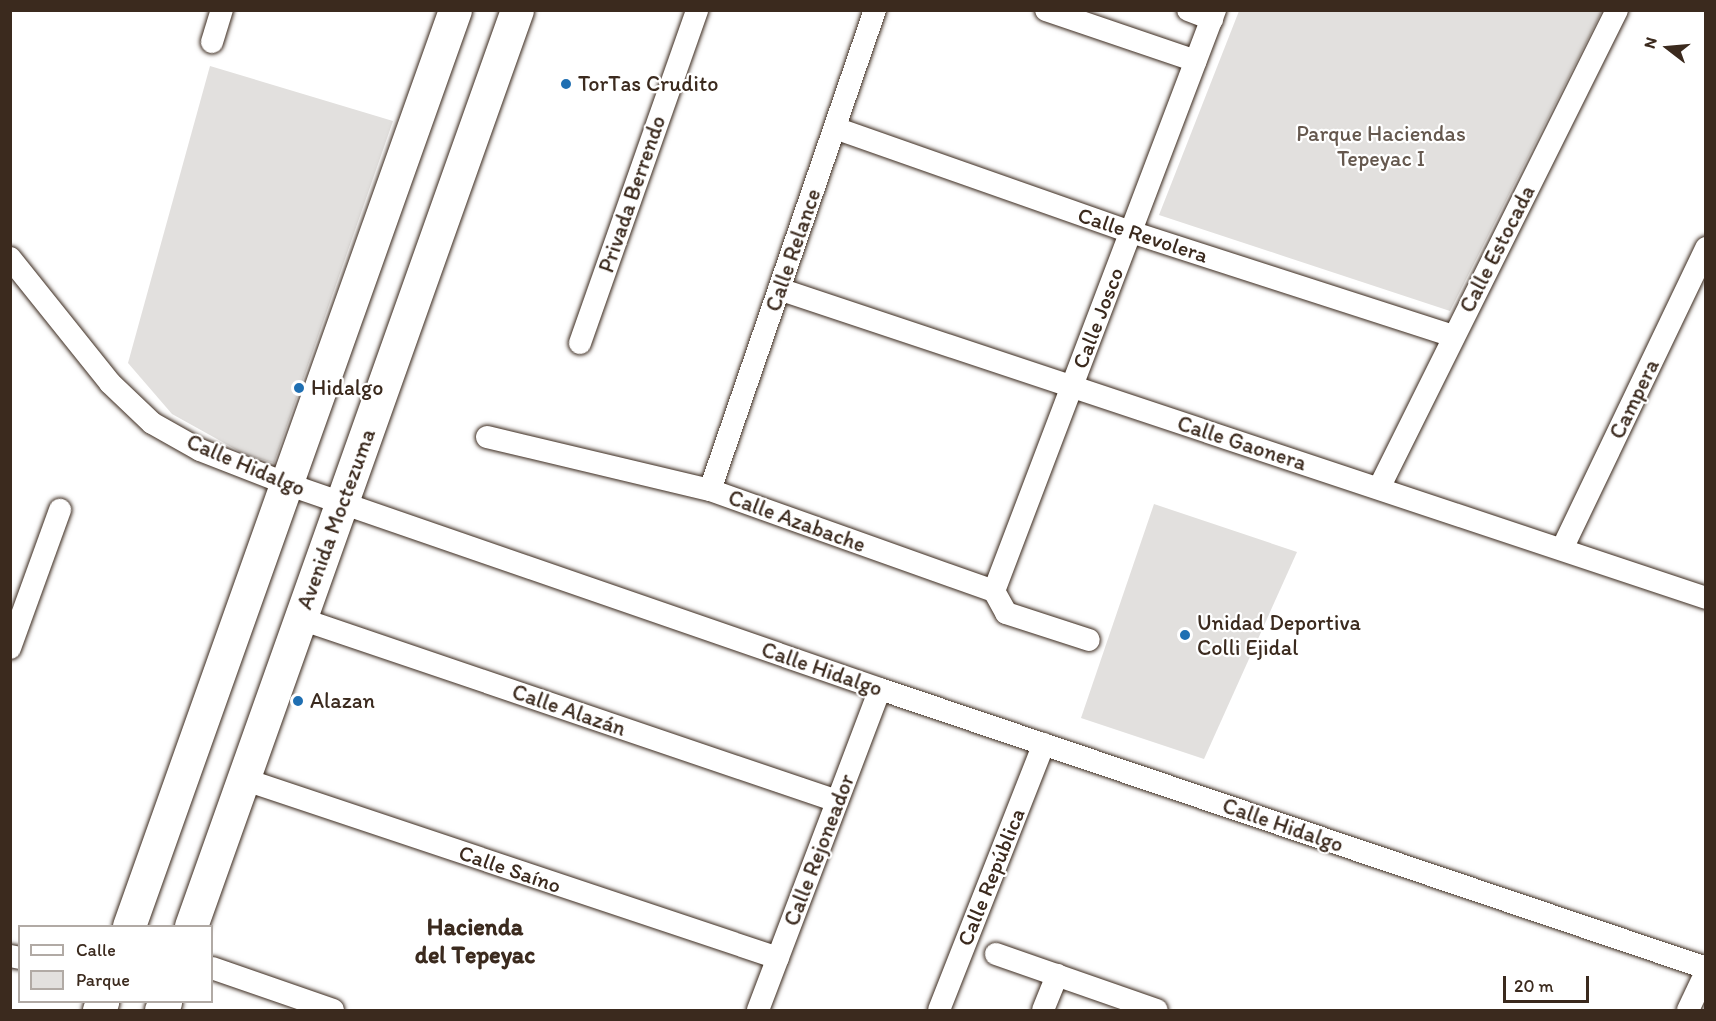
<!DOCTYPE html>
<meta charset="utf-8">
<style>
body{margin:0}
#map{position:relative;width:1716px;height:1021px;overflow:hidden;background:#fff;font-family:Itim,sans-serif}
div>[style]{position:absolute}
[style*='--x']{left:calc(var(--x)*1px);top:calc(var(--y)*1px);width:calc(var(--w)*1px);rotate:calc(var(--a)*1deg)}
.green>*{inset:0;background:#e2e0de}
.roads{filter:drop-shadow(0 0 2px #3b2a1e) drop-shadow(0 0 2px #3b2a1e)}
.street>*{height:22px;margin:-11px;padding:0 11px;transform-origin:11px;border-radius:11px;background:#fff}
.secondary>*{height:33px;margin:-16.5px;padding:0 16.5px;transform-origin:16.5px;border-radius:16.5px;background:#fff}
.dots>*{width:16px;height:16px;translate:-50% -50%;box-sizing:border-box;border:3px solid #fff;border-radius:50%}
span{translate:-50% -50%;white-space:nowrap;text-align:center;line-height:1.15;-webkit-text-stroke:4.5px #fff;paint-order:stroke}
.poi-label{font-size:22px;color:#3b2a1e}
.left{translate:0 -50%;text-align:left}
.park-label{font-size:22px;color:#65584e}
.street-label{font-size:22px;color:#3b2a1e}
.neighbourhood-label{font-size:24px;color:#3b2a1e;font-weight:700}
.frame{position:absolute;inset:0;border:12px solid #3b2a1e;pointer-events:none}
.legend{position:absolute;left:18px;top:925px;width:195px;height:78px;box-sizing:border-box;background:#fff;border:2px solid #b1aaa5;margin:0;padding:8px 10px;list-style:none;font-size:18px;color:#3b2a1e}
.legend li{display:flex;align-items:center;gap:12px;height:30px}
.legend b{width:30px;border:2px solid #b1aaa5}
.north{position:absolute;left:1638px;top:18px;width:60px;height:60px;-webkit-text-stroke:4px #fff;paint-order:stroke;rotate:286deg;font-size:16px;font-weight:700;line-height:24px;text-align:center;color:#3b2a1e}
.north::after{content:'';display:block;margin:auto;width:21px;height:27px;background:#3b2a1e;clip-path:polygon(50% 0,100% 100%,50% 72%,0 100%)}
.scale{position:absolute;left:1503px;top:976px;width:86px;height:27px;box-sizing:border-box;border:3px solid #3b2a1e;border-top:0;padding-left:8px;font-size:18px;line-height:21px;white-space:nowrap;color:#3b2a1e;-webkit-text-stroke:4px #fff;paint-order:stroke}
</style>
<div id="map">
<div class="green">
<div style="clip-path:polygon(1239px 11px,1602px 11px,1450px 311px,1159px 215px)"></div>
<div style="clip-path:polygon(210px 66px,393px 121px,274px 463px,244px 454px,172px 414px,128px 363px)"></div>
<div style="clip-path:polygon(1154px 504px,1297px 552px,1204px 759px,1081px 718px)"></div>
</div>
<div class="roads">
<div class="street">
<div style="--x:1046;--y:10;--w:158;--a:18.8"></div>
<div style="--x:1188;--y:10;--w:26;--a:21"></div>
<div style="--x:212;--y:42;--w:34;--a:-73"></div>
<div style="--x:835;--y:128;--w:314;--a:19.4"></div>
<div style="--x:1131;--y:232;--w:338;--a:17.9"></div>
<div style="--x:10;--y:258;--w:160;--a:51.3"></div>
<div style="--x:110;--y:383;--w:58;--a:43.6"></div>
<div style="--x:152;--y:423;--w:55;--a:29.4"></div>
<div style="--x:200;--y:450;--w:93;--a:21.3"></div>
<div style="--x:287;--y:484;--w:627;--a:19.07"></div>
<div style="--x:880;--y:689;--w:872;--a:18.66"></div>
<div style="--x:779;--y:289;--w:977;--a:18.43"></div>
<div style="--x:580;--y:343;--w:353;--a:-70.6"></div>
<div style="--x:487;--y:437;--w:229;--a:13.4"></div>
<div style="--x:710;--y:490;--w:301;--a:19.6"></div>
<div style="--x:994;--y:591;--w:25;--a:61"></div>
<div style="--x:1006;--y:613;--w:87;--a:18"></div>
<div style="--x:1379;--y:488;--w:534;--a:-63.53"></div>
<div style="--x:710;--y:490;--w:508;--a:-71.03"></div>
<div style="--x:1562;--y:549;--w:334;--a:-64.4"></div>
<div style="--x:994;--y:591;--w:622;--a:-69.17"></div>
<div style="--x:301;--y:619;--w:566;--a:18.76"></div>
<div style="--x:10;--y:648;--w:147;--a:-70.1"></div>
<div style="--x:243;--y:779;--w:564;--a:18.5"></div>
<div style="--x:996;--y:954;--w:170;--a:19.2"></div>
<div style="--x:10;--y:956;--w:10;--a:11"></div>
<div style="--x:212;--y:968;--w:128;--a:19.1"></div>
<div style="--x:758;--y:1010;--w:343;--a:-69.2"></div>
<div style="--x:939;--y:1010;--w:286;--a:-68.5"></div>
<div style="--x:1043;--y:1010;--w:38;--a:-68"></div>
<div style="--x:1688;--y:1010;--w:42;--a:-64.7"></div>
</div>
<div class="secondary">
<div style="--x:129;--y:926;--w:972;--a:-70.41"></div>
<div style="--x:191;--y:926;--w:972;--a:-70.41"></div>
<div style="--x:99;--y:1010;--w:9;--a:-69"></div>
<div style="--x:161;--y:1010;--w:9;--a:-63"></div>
</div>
</div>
<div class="dots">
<div style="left:566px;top:84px;background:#1f6fb2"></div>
<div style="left:299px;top:388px;background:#1f6fb2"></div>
<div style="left:1185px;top:635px;background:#1f6fb2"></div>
<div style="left:298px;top:701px;background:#1f6fb2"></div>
</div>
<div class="poi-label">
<span class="left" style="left:578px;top:84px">TorTas Crudito</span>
<span class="left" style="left:311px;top:388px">Hidalgo</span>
<span class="left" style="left:1197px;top:635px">Unidad Deportiva<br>Colli Ejidal</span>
<span class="left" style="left:310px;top:701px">Alazan</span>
</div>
<div class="park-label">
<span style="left:1381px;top:146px">Parque Haciendas<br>Tepeyac I</span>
</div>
<div class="street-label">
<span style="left:632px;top:194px;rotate:-71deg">Privada Berrendo</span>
<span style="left:1143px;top:235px;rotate:18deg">Calle Revolera</span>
<span style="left:1497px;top:249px;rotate:-63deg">Calle Estocada</span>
<span style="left:793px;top:250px;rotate:-71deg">Calle Relance</span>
<span style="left:1098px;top:318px;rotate:-69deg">Calle Josco</span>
<span style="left:1634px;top:399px;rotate:-64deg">Campera</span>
<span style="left:1242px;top:443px;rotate:18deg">Calle Gaonera</span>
<span style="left:246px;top:465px;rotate:23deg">Calle Hidalgo</span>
<span style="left:336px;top:519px;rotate:-70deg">Avenida Moctezuma</span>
<span style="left:797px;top:521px;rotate:20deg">Calle Azabache</span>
<span style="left:822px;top:669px;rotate:19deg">Calle Hidalgo</span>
<span style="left:569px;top:710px;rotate:19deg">Calle Alazán</span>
<span style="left:1283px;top:825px;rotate:19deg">Calle Hidalgo</span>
<span style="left:819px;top:850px;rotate:-69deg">Calle Rejoneador</span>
<span style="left:510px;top:869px;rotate:19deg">Calle Saíno</span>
<span style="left:991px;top:877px;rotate:-68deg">Calle República</span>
</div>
<div class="neighbourhood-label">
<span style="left:475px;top:941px">Hacienda<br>del Tepeyac</span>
</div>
<div class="frame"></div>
<ul class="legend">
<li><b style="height:8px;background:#fff"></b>Calle</li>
<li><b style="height:16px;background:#e2e0de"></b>Parque</li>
</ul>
<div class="north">N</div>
<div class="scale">20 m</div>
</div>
